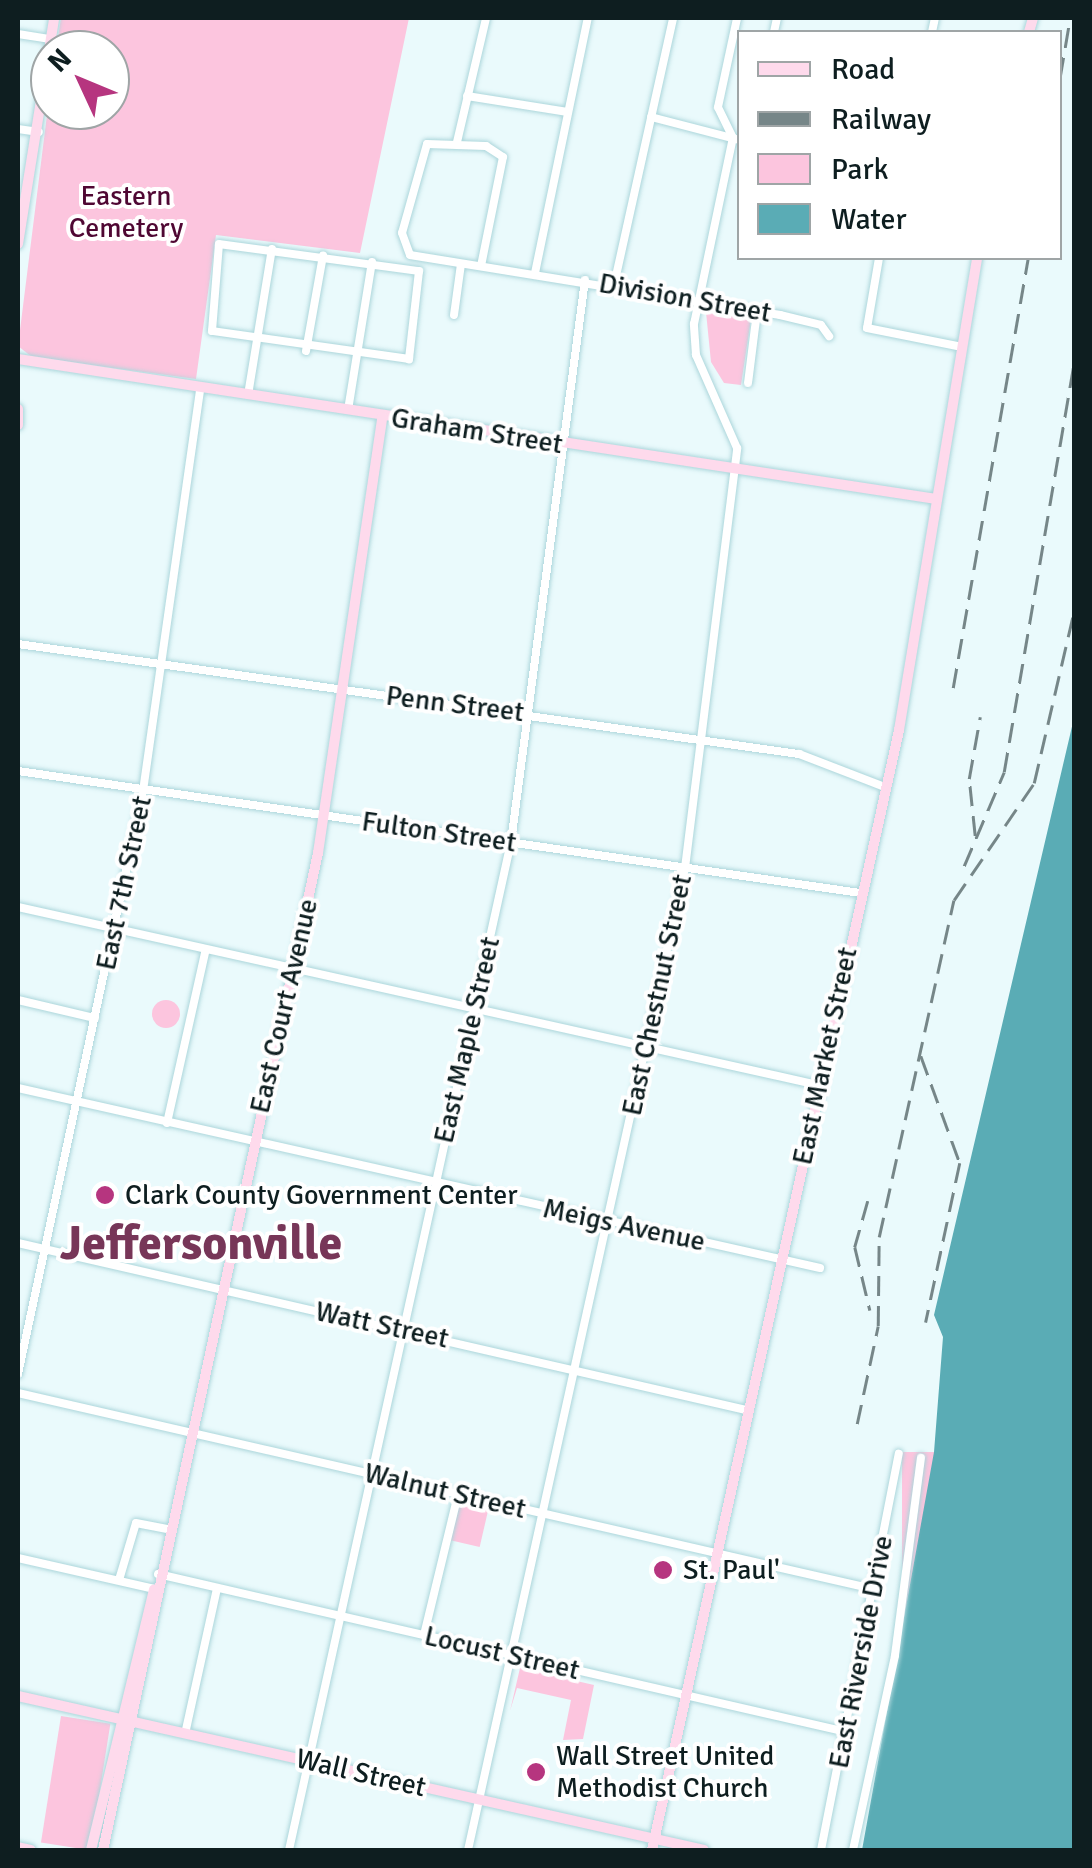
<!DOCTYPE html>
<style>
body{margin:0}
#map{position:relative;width:1092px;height:1868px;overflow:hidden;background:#eafafc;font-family:Signika,sans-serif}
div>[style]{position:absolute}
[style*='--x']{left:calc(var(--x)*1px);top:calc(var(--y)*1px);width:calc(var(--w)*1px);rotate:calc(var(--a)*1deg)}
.green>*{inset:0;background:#fcc5de;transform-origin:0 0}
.round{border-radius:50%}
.water>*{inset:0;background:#5aacb5}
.roads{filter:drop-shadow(0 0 2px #acd6db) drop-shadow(0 0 2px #acd6db)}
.street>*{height:8px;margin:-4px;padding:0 4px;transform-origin:4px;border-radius:4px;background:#fff}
.secondary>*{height:10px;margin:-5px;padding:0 5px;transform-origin:5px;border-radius:5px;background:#fedaec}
.rail>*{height:2.5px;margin-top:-1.25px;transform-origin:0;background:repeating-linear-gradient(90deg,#768688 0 20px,transparent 0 30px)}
.dots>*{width:28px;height:28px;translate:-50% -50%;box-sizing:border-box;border:5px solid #fff;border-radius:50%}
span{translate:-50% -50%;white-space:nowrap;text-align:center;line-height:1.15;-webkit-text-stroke:8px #fff;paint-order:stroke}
.park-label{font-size:28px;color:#4f0733}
.street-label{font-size:28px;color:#0e1e20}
.poi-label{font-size:28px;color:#0e1e20}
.left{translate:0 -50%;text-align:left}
.town-label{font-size:48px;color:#773658;font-weight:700}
.frame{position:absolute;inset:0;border:20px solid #0e1e20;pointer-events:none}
.legend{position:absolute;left:737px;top:30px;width:325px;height:230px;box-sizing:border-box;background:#fff;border:2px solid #9fa5a6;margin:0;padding:12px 18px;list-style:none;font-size:30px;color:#0e1e20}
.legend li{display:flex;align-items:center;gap:20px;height:50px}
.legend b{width:50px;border:2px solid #9fa5a6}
.north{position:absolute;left:30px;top:30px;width:100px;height:100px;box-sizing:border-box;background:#fff;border:2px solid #9fa5a6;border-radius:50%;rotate:314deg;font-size:28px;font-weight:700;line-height:40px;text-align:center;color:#0e1e20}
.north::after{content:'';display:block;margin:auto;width:35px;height:45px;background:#b6357f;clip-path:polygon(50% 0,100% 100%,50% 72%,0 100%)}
</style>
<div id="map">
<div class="green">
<div style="clip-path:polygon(61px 18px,409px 18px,360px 253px,216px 235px,196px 379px,32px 357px,18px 346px,50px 91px,50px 110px,110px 110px,110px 50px,56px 50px)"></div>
<div style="clip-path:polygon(706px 312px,751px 319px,741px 385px,724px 383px,711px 362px)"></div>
<div class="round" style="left:152px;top:1000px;width:28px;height:28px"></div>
<div style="left:902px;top:1452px;width:32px;height:405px"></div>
<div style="left:458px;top:1503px;width:31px;height:38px;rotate:13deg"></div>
<div style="clip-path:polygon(520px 1668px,594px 1685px,583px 1739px,563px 1740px,571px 1700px,517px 1688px,510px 1711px)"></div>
<div style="left:61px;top:1716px;width:50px;height:128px;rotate:9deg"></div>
</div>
<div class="water">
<div style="clip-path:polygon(1074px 718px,1074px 1850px,862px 1850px,934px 1452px,943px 1337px,934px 1315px)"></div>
</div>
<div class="roads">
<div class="street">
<div style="--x:774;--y:32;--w:14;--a:-78"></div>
<div style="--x:932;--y:32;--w:14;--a:-78"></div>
<div style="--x:18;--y:34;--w:33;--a:9"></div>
<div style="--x:467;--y:96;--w:102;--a:9"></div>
<div style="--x:651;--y:117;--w:92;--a:14.5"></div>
<div style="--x:18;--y:129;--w:21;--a:8"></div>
<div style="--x:733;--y:138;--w:34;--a:-116"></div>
<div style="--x:718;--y:107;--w:91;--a:-77.9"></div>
<div style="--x:457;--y:142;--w:127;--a:-76.8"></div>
<div style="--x:219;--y:244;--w:202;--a:7.7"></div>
<div style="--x:419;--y:271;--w:89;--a:96.5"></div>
<div style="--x:409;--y:359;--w:199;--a:-171.9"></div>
<div style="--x:212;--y:331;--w:87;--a:-85.4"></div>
<div style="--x:879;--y:258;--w:71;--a:99.7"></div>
<div style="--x:867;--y:328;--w:92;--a:11.3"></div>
<div style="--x:481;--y:266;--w:111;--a:-78.6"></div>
<div style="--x:503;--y:157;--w:20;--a:-147"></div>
<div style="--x:486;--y:146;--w:59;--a:-178.1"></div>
<div style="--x:427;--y:144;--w:92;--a:105.7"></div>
<div style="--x:402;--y:233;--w:23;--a:70"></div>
<div style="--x:410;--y:255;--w:375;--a:9.2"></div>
<div style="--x:780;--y:315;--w:42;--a:13.7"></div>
<div style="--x:821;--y:325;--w:14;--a:54"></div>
<div style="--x:535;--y:273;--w:260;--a:-78.3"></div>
<div style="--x:614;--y:285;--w:273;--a:-77.5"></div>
<div style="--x:454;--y:315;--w:51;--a:-82.2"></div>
<div style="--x:306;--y:351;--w:97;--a:-79.9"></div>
<div style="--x:748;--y:383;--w:72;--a:-82.8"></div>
<div style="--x:248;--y:395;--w:148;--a:-80.7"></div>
<div style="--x:348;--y:410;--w:150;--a:-80.8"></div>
<div style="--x:18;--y:644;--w:789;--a:8.02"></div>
<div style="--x:799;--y:754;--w:92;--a:21"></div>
<div style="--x:18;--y:771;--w:851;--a:8.24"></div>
<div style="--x:18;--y:907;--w:820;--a:12.54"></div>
<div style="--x:18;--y:1000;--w:79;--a:13.2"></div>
<div style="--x:18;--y:1088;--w:822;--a:12.65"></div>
<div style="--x:167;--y:1123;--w:174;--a:-77.4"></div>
<div style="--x:18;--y:1243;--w:747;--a:12.92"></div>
<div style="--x:18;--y:1374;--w:596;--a:-77.9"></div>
<div style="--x:143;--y:791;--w:407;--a:-81.9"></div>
<div style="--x:18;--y:1393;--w:877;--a:12.91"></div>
<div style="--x:18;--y:1558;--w:140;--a:12.8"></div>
<div style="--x:158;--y:1574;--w:706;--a:12.93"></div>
<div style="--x:119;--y:1580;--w:59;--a:-73.4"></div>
<div style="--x:136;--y:1523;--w:33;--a:11"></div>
<div style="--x:424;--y:1635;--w:145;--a:-76.4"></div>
<div style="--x:185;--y:1734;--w:149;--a:-77.6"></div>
<div style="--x:289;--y:1850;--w:1032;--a:-77.58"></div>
<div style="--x:511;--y:842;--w:567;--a:-82.5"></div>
<div style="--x:468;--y:1850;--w:1006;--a:-77.54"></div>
<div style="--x:685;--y:868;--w:423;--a:-82.9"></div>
<div style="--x:737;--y:448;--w:102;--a:-113.8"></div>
<div style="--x:696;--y:355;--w:31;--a:-94"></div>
<div style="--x:694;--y:324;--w:190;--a:-78.2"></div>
<div style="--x:821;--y:1850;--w:404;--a:-78.9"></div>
<div style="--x:853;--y:1850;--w:199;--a:-77.8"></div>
<div style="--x:895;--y:1655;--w:199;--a:-82.5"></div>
</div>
<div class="secondary">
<div style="--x:1029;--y:32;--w:15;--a:-74"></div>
<div style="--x:18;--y:244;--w:229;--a:-80.9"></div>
<div style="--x:18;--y:359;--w:929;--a:8.67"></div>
<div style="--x:18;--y:409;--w:16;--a:90"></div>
<div style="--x:18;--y:1696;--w:703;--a:12.65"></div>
<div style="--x:18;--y:1847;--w:13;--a:13"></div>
<div style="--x:91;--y:1850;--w:268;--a:-76.4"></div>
<div style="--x:103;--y:1850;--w:1020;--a:-77.83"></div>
<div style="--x:318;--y:853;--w:441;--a:-81.6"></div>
<div style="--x:652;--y:1850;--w:1147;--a:-77.56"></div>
<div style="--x:899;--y:730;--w:478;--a:-80.6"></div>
</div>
</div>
<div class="rail">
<div style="--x:1060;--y:77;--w:60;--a:-80.4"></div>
<div style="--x:953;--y:688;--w:436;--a:-80.1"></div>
<div style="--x:975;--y:836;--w:57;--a:-96"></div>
<div style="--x:969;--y:779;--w:63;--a:-79.9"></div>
<div style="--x:964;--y:866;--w:102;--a:-66.9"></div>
<div style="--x:1004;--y:772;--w:417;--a:-80.3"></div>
<div style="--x:921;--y:1056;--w:114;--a:70"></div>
<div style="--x:960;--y:1163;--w:163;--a:102.1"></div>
<div style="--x:868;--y:1201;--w:48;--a:105.8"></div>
<div style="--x:855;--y:1247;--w:65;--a:76.6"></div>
<div style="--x:857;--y:1424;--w:100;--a:-77.9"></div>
<div style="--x:878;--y:1326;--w:89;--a:-89.4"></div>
<div style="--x:879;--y:1237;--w:345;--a:-77.5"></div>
<div style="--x:954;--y:900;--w:142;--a:-55.6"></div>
<div style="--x:1034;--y:783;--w:177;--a:-76.9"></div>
</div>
<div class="dots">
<div style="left:105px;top:1195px;background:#b6357f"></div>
<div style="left:663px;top:1570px;background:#b6357f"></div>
<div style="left:536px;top:1772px;background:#b6357f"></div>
</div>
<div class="park-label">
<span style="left:126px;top:212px">Eastern<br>Cemetery</span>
</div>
<div class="street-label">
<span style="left:685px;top:298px;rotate:10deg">Division Street</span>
<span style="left:477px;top:431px;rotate:9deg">Graham Street</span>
<span style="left:455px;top:704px;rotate:7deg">Penn Street</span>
<span style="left:439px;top:832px;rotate:8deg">Fulton Street</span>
<span style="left:124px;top:883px;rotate:-78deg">East 7th Street</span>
<span style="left:657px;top:995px;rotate:-78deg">East Chestnut Street</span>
<span style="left:284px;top:1006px;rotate:-77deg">East Court Avenue</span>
<span style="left:467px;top:1040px;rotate:-77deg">East Maple Street</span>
<span style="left:825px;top:1056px;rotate:-78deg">East Market Street</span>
<span style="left:624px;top:1225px;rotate:12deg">Meigs Avenue</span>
<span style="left:382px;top:1325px;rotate:12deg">Watt Street</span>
<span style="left:445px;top:1491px;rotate:13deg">Walnut Street</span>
<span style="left:861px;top:1652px;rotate:-79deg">East Riverside Drive</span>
<span style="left:502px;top:1653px;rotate:13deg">Locust Street</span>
<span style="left:361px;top:1773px;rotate:13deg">Wall Street</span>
</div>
<div class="poi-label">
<span class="left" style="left:125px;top:1195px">Clark County Government Center</span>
<span class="left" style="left:683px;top:1570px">St. Paul'</span>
<span class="left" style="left:556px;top:1772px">Wall Street United<br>Methodist Church</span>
</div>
<div class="town-label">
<span style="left:201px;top:1244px">Jeffersonville</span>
</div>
<div class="frame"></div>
<ul class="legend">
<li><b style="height:12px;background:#fedaec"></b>Road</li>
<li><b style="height:12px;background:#768688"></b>Railway</li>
<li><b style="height:28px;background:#fcc5de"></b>Park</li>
<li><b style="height:28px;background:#5aacb5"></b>Water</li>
</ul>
<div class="north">N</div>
</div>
